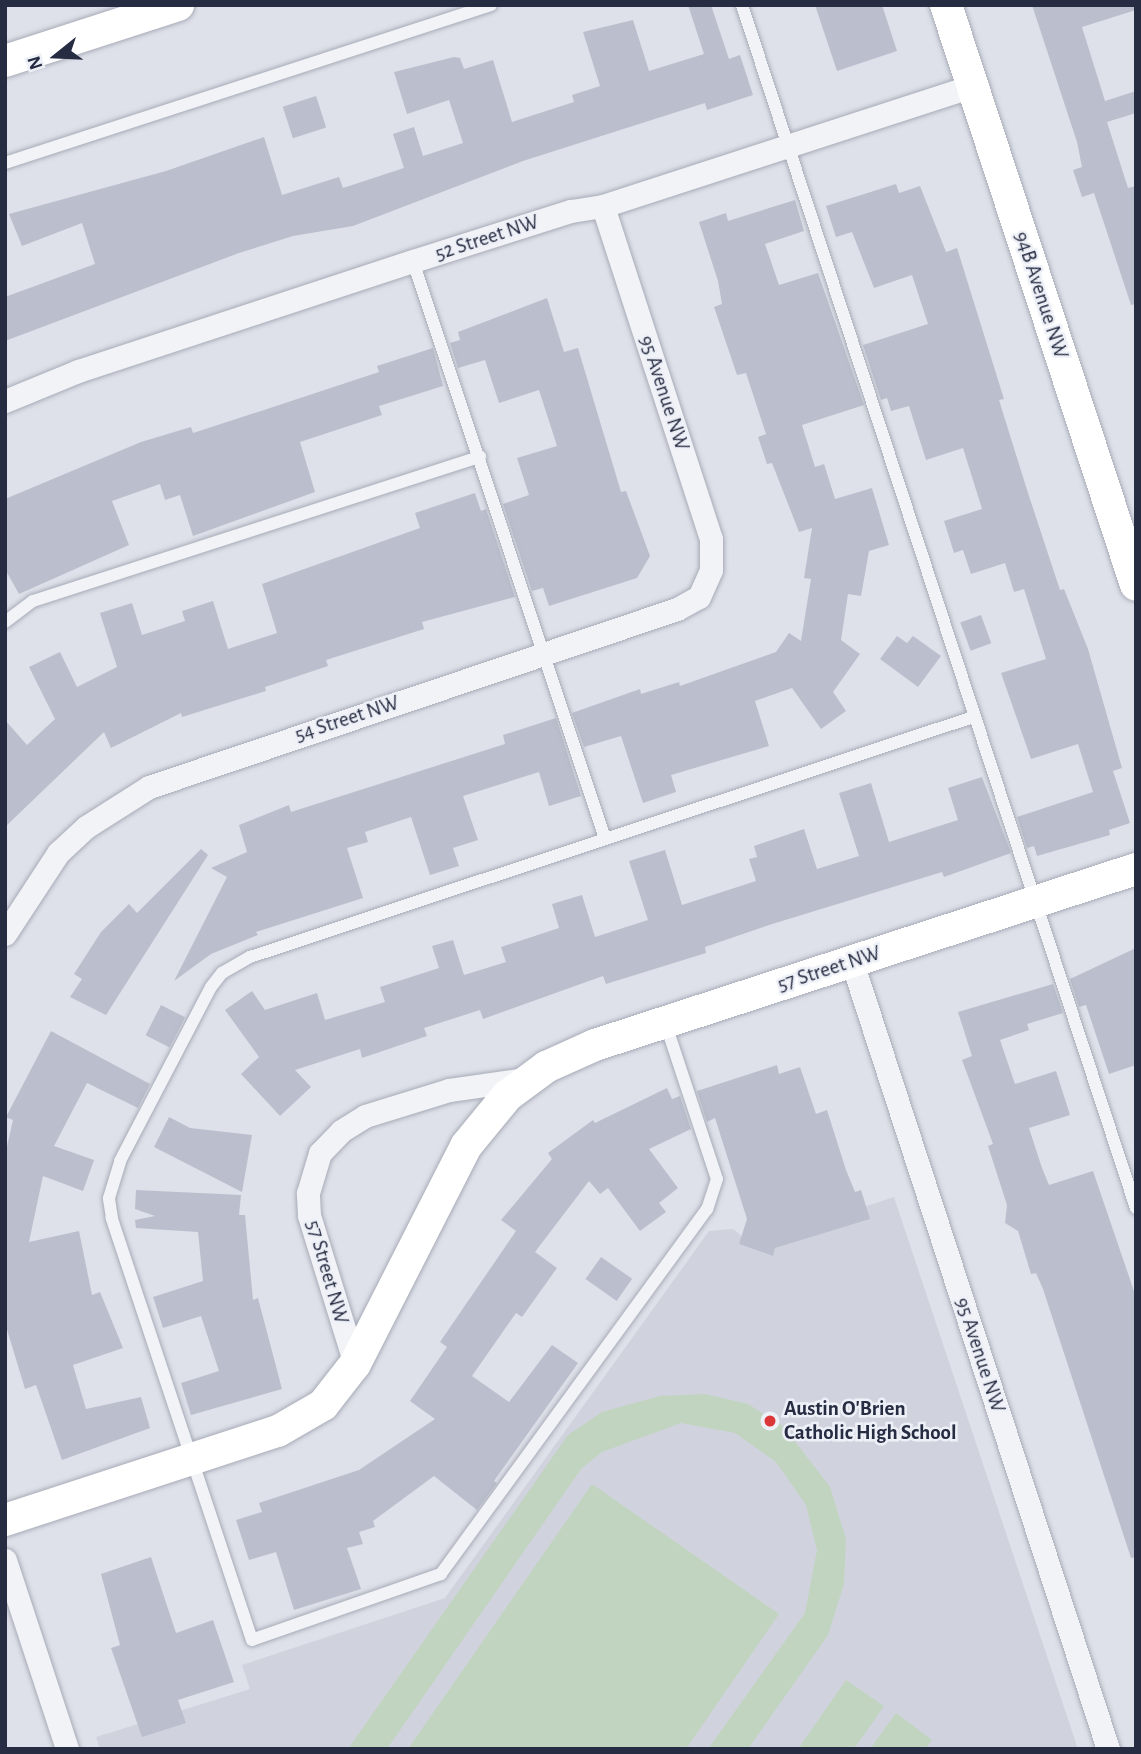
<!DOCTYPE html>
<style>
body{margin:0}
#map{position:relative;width:1141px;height:1754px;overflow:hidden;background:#dee1e9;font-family:"Alegreya Sans",sans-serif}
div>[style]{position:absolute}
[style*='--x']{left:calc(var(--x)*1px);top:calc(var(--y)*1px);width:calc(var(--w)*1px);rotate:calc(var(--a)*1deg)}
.built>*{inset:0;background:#d0d3de}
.green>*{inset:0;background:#c1d4bf}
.building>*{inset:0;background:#bbbfcd;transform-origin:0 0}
.roads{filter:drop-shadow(0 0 2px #a7abb7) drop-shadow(0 0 2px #a7abb7)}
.lane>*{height:12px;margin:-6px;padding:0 6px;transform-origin:6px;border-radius:6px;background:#f1f3f7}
.street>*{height:23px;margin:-11.5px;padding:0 11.5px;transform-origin:11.5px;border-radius:11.5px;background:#f1f3f7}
.secondary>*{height:32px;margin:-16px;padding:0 16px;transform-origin:16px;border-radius:16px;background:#fff}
.dots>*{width:19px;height:19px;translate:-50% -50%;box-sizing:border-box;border:4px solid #eef0f7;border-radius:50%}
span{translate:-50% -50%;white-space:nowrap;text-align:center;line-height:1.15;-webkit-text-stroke:5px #eef0f7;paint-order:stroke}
.street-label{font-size:21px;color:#262c42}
.poi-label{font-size:21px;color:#262c42;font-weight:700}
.left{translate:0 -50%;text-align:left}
.frame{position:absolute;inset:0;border:7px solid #262c42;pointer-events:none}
.north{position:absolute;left:21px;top:21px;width:70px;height:70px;-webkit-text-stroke:5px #eef0f7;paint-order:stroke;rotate:252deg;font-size:19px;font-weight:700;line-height:28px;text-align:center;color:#262c42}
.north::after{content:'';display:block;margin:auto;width:24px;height:32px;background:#262c42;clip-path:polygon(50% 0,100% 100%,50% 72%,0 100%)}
</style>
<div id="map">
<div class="built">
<div style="clip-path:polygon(894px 1197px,1078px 1749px,100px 1749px,96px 1737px,250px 1689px,242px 1665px,445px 1598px,709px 1231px,733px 1229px,752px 1244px)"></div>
</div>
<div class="green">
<div style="clip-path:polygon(705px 1394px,748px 1404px,784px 1427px,830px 1487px,846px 1539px,844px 1584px,828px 1635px,748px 1749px,708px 1749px,805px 1613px,817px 1550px,806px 1505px,776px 1462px,735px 1433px,681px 1423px,602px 1452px,581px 1469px,387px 1749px,348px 1749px,568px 1435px,602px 1412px,660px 1396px)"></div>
<div style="clip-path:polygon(592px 1484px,779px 1614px,686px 1749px,408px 1749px)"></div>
<div style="clip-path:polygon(846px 1680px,884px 1706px,854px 1749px,798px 1749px)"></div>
<div style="clip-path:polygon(896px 1713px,932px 1740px,925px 1749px,870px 1749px)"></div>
</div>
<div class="building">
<div style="clip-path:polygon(688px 5px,711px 5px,729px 59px,740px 55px,753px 95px,707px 110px,705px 103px,523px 161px,353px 226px,293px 236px,239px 253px,5px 341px,5px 297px,95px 264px,82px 223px,22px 246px,9px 214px,166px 171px,264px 137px,282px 195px,339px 177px,343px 188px,404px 168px,393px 134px,414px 127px,423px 156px,463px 143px,449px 100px,407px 114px,394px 72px,454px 57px,460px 58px,464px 69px,493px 60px,512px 122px,574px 102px,572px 95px,600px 86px,583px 32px,633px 20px,649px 71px,704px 54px)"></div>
<div style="clip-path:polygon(815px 5px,882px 5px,897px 51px,837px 71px)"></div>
<div style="clip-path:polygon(1032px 5px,1135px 5px,1136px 10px,1082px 27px,1105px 101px,1136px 91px,1136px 113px,1107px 122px,1128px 188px,1136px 186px,1136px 304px,1131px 305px,1094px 193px,1082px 197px,1073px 170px,1082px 167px,1077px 142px)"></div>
<div style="left:316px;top:96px;width:33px;height:35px;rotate:72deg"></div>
<div style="clip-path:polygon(896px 184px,899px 193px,920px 186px,946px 252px,957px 248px,1004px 399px,999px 400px,1028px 493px,1060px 590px,1064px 589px,1088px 649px,1122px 768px,1113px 771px,1130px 823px,1109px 830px,1110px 835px,1037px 856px,1034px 846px,1027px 848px,1017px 817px,1093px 792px,1078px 744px,1031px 759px,1001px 673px,1046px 659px,1024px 589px,1014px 592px,1005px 563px,971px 574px,963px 550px,954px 553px,944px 521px,982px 509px,963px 448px,926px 460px,909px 406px,891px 411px,887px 398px,881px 400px,863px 345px,928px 324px,912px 275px,874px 288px,852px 232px,836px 237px,826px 206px)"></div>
<div style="clip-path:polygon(795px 200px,804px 231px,765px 244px,779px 285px,818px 273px,864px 405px,802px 425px,815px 467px,824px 464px,835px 499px,872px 488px,889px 545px,869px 551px,861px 596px,848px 594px,841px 640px,860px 654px,833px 692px,846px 711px,821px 729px,792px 688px,755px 701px,769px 746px,671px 775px,676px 792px,643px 803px,621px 736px,584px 747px,572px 713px,640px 689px,641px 694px,679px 682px,680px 686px,776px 652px,789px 633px,801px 641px,811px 579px,804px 578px,812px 528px,799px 532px,772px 463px,767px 464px,758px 437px,766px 434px,746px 373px,737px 375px,714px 307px,722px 304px,718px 281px,699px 222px,726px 213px,728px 221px)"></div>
<div style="clip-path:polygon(547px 298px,564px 352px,578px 348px,621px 492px,626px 491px,650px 556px,637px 578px,549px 606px,543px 588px,532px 591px,503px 504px,529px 495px,517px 458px,557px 446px,539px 390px,499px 403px,485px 360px,458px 368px,450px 343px,460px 340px,458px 332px)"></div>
<div style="clip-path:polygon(433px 348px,443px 386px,379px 406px,382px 415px,300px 442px,315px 492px,193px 536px,180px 495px,165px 500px,160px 484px,112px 501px,129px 545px,19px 594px,5px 569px,5px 499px,141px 442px,191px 427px,193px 433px,261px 411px,379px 372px,377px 366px)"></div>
<div style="clip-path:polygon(475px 493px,481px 511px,486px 509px,515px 597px,422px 622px,424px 629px,326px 660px,328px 666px,265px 687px,266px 691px,182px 717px,181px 713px,111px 748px,104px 732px,5px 827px,5px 720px,27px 745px,55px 719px,29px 667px,60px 652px,77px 687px,117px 667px,100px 613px,132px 603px,142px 635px,185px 621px,182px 611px,213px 601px,228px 649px,277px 633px,262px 584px,420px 528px,415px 513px)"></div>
<div style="left:981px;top:615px;width:30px;height:22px;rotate:70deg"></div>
<div style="clip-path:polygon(897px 636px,907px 643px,913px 636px,941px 656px,918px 687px,880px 659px)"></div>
<div style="clip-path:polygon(556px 718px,581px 796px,549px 806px,539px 772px,463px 796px,478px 840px,453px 848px,459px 866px,430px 875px,411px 817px,365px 832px,368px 842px,347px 848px,363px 898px,256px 932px,258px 935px,211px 954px,174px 981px,227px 877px,211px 868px,247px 852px,239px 825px,289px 805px,291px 812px,505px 744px,503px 735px)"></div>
<div style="clip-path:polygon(982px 777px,1011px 853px,944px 877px,942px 872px,769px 925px,705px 947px,706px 953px,606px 984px,603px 976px,483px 1019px,480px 1010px,424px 1028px,427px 1036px,362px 1058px,360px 1049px,295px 1070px,311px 1087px,280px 1116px,241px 1074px,259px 1057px,225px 1010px,252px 991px,265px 1010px,317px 993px,325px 1020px,385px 1002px,380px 987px,439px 968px,432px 946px,453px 940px,464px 975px,506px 962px,501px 947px,559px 928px,552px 904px,582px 895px,595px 937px,648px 920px,629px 861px,665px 850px,682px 905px,756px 881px,749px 859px,757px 857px,754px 846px,804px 829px,817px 869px,859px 856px,839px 793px,871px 783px,889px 842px,958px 820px,948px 788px)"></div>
<div style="clip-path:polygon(201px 849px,208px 855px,106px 1015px,70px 997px,82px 979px,74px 974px,101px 932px,129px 904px,137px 913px)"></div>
<div style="clip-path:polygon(1136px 948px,1136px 1065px,1109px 1074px,1086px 1005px,1079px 1007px,1070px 979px)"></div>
<div style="clip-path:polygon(1053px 984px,1063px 1013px,1027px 1024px,1029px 1030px,1000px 1040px,1015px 1084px,1056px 1071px,1070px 1115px,1029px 1128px,1042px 1168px,1049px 1185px,1093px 1171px,1136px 1297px,1136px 1557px,1131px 1558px,1043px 1289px,1036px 1273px,1031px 1274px,1018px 1231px,1005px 1223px,1007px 1205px,988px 1146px,993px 1144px,962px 1060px,972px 1056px,958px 1012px)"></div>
<div style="left:161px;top:1005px;width:27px;height:34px;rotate:27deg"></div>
<div style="clip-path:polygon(51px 1031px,150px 1084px,138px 1108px,87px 1083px,54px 1146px,94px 1160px,83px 1191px,43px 1176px,29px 1242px,79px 1231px,92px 1295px,100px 1292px,123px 1348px,73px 1365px,86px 1409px,141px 1397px,150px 1428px,62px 1460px,36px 1385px,25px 1389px,5px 1323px,5px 1155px,13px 1120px,6px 1117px)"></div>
<div style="clip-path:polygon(777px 1065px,779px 1074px,800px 1067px,816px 1114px,827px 1110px,846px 1170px,855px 1192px,861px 1190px,870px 1219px,775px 1248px,773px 1256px,739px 1244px,747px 1219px,715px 1118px,707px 1122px,697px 1091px)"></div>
<div style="clip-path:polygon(667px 1088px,672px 1099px,680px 1096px,691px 1129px,649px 1149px,678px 1188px,659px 1203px,666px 1212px,640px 1231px,608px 1188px,600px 1194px,589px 1181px,535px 1252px,557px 1268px,522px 1317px,516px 1313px,472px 1376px,509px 1402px,552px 1345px,578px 1363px,494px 1481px,497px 1483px,477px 1510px,434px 1476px,373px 1521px,375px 1527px,359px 1532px,363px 1544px,347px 1548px,361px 1589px,294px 1610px,276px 1552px,249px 1560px,236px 1520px,262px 1512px,259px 1503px,359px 1470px,435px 1419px,410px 1401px,447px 1347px,440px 1342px,516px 1231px,501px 1220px,552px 1159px,548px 1153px,593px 1120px,595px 1123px)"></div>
<div style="clip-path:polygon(169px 1117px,190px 1128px,252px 1135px,242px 1192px,154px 1147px)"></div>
<div style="clip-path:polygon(136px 1190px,241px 1195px,239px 1215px,245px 1215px,253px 1300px,258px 1298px,282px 1389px,191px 1415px,181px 1383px,219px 1371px,201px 1316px,163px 1328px,153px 1297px,203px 1281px,198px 1232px,136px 1228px,135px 1220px,155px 1216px,135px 1209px)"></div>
<div style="left:601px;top:1257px;width:38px;height:27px;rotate:35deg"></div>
<div style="clip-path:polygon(151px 1557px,176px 1633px,213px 1620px,234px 1682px,178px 1700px,186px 1723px,142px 1737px,111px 1648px,120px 1645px,101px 1574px)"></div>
</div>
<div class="roads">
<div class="lane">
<div style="--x:742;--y:5;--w:1266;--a:71.87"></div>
<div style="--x:5;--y:163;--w:511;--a:-18.01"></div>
<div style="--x:413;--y:261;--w:606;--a:71.62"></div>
<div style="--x:5;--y:622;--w:35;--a:-37"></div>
<div style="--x:33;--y:601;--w:470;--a:-17.9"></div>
<div style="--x:665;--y:1022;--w:165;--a:71.7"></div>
<div style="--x:717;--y:1179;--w:32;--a:108"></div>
<div style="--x:707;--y:1209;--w:452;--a:126.1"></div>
<div style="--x:441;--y:1574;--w:200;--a:160.8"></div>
<div style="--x:252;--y:1640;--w:445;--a:-108.4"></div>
<div style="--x:112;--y:1218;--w:20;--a:-99"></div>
<div style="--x:109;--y:1198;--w:39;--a:-73"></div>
<div style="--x:120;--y:1161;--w:196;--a:-62.4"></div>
<div style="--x:211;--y:987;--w:18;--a:-52"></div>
<div style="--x:222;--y:973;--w:32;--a:-30"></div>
<div style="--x:250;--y:957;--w:762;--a:-18.36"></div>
</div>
<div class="street">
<div style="--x:5;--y:401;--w:79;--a:-22.3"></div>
<div style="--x:78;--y:371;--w:353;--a:-18.2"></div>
<div style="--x:413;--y:261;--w:166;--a:-17.6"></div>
<div style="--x:571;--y:211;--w:32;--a:-9"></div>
<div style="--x:603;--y:206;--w:388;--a:-18"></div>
<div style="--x:5;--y:934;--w:97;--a:-56.8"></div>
<div style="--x:58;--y:853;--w:38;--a:-43"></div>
<div style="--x:86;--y:827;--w:75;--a:-32.4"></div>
<div style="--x:149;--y:787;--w:557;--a:-18.63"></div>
<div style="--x:677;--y:609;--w:25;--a:-29"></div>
<div style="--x:699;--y:597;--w:30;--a:-66"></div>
<div style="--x:711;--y:570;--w:31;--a:-90"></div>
<div style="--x:711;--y:539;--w:350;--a:-108"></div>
<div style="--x:852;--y:962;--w:828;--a:71.98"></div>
<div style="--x:355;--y:1364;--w:156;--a:-107.2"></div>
<div style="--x:309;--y:1215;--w:22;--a:-93"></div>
<div style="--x:308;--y:1193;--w:42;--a:-73.3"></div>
<div style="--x:320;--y:1153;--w:30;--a:-46"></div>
<div style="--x:341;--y:1131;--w:28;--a:-32"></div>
<div style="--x:365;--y:1116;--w:88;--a:-17.2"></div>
<div style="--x:449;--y:1090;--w:78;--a:-8.1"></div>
<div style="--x:5;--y:1560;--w:199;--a:71.8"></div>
</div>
<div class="secondary">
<div style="--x:946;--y:5;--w:610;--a:71.86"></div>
<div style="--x:5;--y:61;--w:182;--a:-17.9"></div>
<div style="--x:5;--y:1520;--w:287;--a:-18.1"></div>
<div style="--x:278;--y:1431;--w:52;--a:-30"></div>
<div style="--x:323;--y:1405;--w:52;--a:-52"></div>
<div style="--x:355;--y:1364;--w:245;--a:-63"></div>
<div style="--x:466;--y:1146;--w:65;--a:-50.6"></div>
<div style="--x:507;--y:1096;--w:49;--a:-36.6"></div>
<div style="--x:546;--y:1067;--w:54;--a:-24.2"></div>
<div style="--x:595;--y:1045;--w:569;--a:-18.02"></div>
</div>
</div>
<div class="dots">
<div style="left:770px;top:1421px;background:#db3738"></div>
</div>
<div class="street-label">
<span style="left:487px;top:238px;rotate:-18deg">52 Street NW</span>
<span style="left:1041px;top:295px;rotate:72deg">94B Avenue NW</span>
<span style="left:664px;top:393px;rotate:72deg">95 Avenue NW</span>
<span style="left:347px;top:719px;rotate:-18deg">54 Street NW</span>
<span style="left:829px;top:969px;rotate:-18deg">57 Street NW</span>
<span style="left:327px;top:1272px;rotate:74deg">57 Street NW</span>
<span style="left:980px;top:1355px;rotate:72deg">95 Avenue NW</span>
</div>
<div class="poi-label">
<span class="left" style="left:784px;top:1421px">Austin O'Brien<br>Catholic High School</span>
</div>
<div class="frame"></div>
<div class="north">N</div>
</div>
